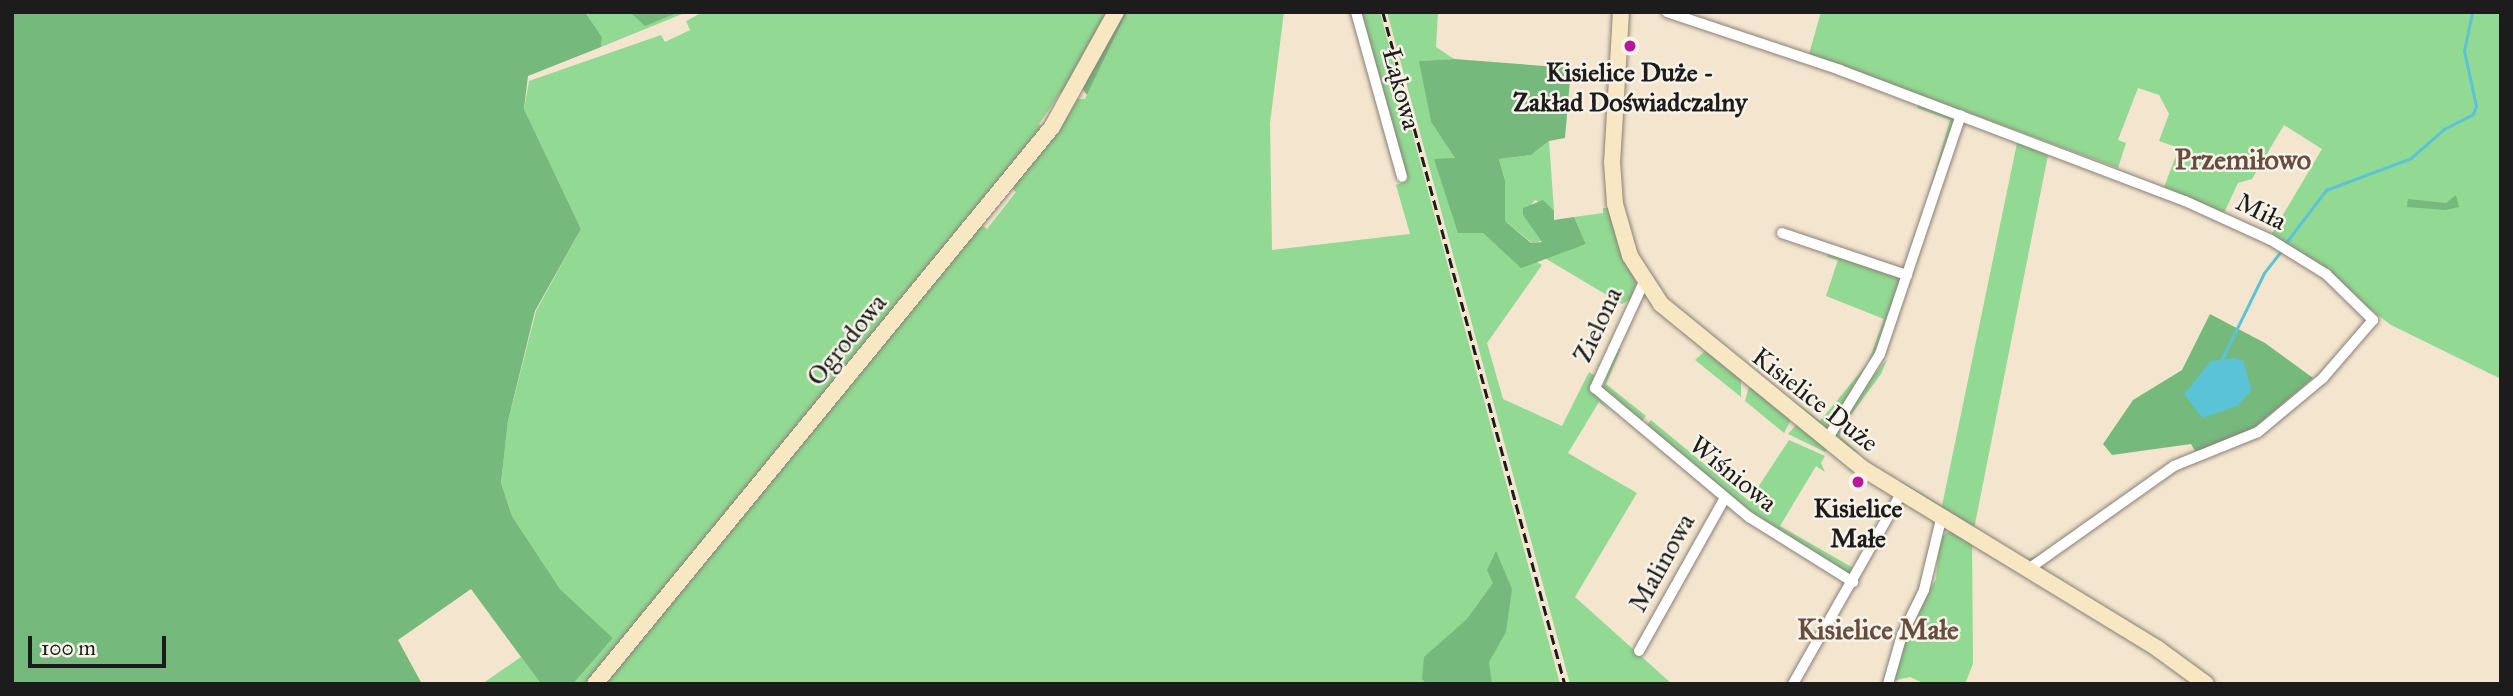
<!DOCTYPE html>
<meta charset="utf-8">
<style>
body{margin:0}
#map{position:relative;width:2513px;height:696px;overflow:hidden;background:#f4e5cf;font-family:"IM FELL Great Primer",serif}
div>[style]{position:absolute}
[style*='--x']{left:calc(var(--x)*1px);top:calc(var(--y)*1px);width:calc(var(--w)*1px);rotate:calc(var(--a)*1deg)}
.green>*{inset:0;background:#92d993}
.forest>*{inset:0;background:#75b97d}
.water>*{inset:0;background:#5ac3d6}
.stream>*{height:2.5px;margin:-1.25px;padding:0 1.25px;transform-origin:1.25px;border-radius:1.25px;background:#5ac3d6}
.roads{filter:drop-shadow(0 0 2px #888076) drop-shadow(0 0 2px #888076)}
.street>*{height:10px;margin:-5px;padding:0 5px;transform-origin:5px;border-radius:5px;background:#fff}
.secondary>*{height:16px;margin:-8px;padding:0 8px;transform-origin:8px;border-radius:8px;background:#f8e7c3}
.rail>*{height:2.5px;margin-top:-1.25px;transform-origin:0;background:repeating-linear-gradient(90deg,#1c1c1c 0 10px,transparent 0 15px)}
.dots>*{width:19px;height:19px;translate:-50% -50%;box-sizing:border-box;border:4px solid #f7f3e8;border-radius:50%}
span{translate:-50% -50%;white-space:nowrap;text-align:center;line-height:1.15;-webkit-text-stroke:5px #f7f3e8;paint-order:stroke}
.poi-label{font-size:26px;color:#1c1c1c;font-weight:700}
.street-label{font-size:26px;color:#1c1c1c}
.neighbourhood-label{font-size:28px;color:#664d40;font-weight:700}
.frame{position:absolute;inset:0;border:14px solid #1c1c1c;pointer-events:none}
.scale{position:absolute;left:28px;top:636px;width:138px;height:32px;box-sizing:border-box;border:4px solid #1c1c1c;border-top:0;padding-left:9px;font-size:21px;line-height:24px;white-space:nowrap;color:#1c1c1c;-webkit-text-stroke:5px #f7f3e8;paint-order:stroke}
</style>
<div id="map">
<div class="green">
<div style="clip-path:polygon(591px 12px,687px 12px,601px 47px,602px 37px,587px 15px)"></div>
<div style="clip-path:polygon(703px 12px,1111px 12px,1068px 95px,1061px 92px,1039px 124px,1045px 129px,591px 684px,573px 684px,613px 638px,560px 589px,512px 516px,501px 483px,508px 421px,536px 311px,581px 229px,524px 109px,529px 81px,661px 35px,665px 42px,690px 30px,686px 21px)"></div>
<div style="clip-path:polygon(1127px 12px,1284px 12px,1270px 123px,1272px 250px,1410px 234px,1396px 185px,1407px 181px,1361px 12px,1380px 12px,1560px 684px,603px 684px,981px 225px,987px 229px,1016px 192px,1011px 188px,1077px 99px,1085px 99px)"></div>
<div style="clip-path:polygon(1387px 12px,1438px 12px,1436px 47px,1454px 59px,1420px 61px,1431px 122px,1456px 159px,1434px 159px,1483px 233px,1521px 267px,1533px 260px,1542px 265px,1487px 343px,1503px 399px,1562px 426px,1589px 372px,1594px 375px,1591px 389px,1610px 411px,1599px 402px,1568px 453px,1637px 493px,1575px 597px,1672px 684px,1570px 684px)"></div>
<div style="clip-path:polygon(1821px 12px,2501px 12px,2501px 379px,2391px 325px,2271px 235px,2322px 149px,2284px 125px,2252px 179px,2238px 183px,2224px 213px,2164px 187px,2179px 148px,2159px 141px,2169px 114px,2159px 95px,2138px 88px,2118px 140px,2126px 143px,2118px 168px,1809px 54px)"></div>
<div style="clip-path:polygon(1918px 104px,1955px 119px,1927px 200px,1950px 120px,1917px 108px)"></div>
<div style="clip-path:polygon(1549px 141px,1554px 211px,1535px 200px,1523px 215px,1542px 241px,1532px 243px,1505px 221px,1505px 180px,1499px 159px,1531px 155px)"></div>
<div style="clip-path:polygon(2017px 143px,2048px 155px,1974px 529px,2025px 560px,2039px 555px,2027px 564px,1900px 489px,1902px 482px,1942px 506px)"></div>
<div style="clip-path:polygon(1603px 208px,1609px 208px,1623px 258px,1636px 282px,1631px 299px,1622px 304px,1543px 257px,1586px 244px,1574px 217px,1603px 213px)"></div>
<div style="clip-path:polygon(1829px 252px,1895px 274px,1900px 281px,1873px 362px,1826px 430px,1789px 402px,1791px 399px,1820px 421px,1868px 363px,1884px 319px,1826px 296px,1838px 260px,1827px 257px)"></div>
<div style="clip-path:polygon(1616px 347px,1621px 349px,1606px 384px,1646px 416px,1641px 422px,1603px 388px)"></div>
<div style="clip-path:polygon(1705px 351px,1741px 379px,1741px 397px,1695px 360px)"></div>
<div style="clip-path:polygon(1887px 359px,1881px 374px,1840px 430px,1840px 436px,1858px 452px,1852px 454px,1837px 443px,1836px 432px,1853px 401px)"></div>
<div style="clip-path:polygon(1749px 386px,1792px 418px,1784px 433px,1745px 401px)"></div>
<div style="clip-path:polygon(1651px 420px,1749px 501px,1789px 440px,1825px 456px,1821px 463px,1825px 472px,1816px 466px,1780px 526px,1855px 569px,1848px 573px,1750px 514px,1646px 426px)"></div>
<div style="clip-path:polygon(1797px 424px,1827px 449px,1825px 452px,1788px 434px)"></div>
<div style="clip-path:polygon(1953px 530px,1972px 543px,1973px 664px,1965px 684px,1925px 684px,1910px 677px,1892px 681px,1914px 614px,1936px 579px,1940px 537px)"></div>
<div style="clip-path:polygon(521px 657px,541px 684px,482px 684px)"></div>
</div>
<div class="forest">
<div style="clip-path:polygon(12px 12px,585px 12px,602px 37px,601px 47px,528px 76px,524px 109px,581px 229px,535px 311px,508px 421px,501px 483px,512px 516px,560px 589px,613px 638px,573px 684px,541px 684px,471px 589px,398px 640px,422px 684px,12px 684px)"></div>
<div style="clip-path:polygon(630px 12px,679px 12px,645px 26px)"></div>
<div style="clip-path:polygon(1120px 12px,1127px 12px,1087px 95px,1082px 88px)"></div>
<div style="clip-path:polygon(1454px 59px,1571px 68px,1565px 138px,1549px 141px,1531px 155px,1499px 159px,1505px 180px,1505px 221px,1531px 243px,1542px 242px,1523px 215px,1523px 208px,1543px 200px,1554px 211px,1554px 220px,1574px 217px,1586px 244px,1521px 268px,1483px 233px,1458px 233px,1434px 159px,1455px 158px,1431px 122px,1419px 61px)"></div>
<div style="clip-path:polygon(2456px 195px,2459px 207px,2446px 210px,2407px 207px,2408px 199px,2446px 203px)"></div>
<div style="clip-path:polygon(2210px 314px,2265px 343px,2313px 378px,2254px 428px,2212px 447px,2195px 451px,2191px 444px,2112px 455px,2103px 444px,2133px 400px,2182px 370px)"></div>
<div style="clip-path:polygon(1496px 551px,1512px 589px,1506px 632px,1489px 662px,1492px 684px,1427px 684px,1422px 679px,1424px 657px,1467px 619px,1493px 583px,1487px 570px)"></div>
</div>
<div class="water">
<div style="clip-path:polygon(2235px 358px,2243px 361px,2252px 390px,2237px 406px,2202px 418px,2184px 394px,2211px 361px)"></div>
</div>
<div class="stream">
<div style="--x:2285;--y:244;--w:68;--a:-52.8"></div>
<div style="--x:2326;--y:190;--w:91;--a:-20.6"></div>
<div style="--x:2411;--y:158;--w:44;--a:-41.3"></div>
<div style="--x:2444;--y:129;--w:33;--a:-27"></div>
<div style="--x:2473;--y:114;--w:9;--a:-69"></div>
<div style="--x:2476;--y:106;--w:56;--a:-102.3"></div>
<div style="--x:2464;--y:51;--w:40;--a:-78"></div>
<div style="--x:2220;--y:363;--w:100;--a:-63.9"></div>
<div style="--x:2264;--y:273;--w:29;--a:-52"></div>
</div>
<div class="roads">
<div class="street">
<div style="--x:1356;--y:12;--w:171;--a:74.4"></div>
<div style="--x:1667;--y:12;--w:182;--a:18.5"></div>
<div style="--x:1840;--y:70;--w:369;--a:20.8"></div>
<div style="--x:2185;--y:201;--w:94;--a:24.4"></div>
<div style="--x:2271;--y:240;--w:65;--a:31.7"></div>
<div style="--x:2326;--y:274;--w:66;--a:44.4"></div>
<div style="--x:2373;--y:320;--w:77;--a:130.8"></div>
<div style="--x:2323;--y:378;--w:85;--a:140.3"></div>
<div style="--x:2258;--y:432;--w:91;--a:158"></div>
<div style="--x:2174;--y:466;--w:180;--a:144.7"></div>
<div style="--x:1782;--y:233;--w:132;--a:18.6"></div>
<div style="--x:1644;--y:282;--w:117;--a:114.8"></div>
<div style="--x:1595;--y:388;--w:201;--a:40"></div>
<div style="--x:1749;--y:517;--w:123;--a:32"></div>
<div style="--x:1826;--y:441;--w:102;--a:-58.2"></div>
<div style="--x:1880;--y:354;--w:252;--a:-71.3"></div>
<div style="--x:1639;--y:651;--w:176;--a:-60.7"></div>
<div style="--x:1793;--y:684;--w:219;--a:-60.4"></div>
<div style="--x:1888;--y:684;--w:51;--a:-74.1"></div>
<div style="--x:1902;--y:635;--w:50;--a:-63.9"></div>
<div style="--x:1924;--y:590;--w:73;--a:-76.5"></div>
</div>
<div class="secondary">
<div style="--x:1621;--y:12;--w:150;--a:93.4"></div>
<div style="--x:1612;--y:162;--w:42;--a:85.9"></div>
<div style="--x:1615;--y:204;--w:54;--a:73.9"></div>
<div style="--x:1630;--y:256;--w:57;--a:57.1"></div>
<div style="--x:1661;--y:304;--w:259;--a:39.2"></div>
<div style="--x:1862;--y:468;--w:347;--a:31.4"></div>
<div style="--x:2158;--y:649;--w:59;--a:36.1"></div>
<div style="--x:595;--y:684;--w:720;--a:-50.63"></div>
<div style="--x:1052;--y:127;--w:132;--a:-60.9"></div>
</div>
</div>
<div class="rail">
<div style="--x:1383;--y:12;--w:696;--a:74.85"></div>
</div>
<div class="dots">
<div style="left:1630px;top:46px;background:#b5179e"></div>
<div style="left:1858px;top:482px;background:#b5179e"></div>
</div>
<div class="poi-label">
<span style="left:1630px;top:88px">Kisielice Duże -<br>Zakład Doświadczalny</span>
<span style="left:1858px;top:524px">Kisielice<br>Małe</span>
</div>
<div class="street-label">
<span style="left:1401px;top:89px;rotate:75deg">Łąkowa</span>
<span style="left:2261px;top:212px;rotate:26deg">Miła</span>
<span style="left:1598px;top:325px;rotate:-65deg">Zielona</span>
<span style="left:847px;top:340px;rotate:-51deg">Ogrodowa</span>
<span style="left:1815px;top:400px;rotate:38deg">Kisielice Duże</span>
<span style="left:1733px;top:474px;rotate:39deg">Wiśniowa</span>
<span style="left:1662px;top:563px;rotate:-61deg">Malinowa</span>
</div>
<div class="neighbourhood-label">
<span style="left:2243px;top:160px">Przemiłowo</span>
<span style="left:1878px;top:630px">Kisielice Małe</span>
</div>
<div class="frame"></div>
<div class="scale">100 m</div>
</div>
